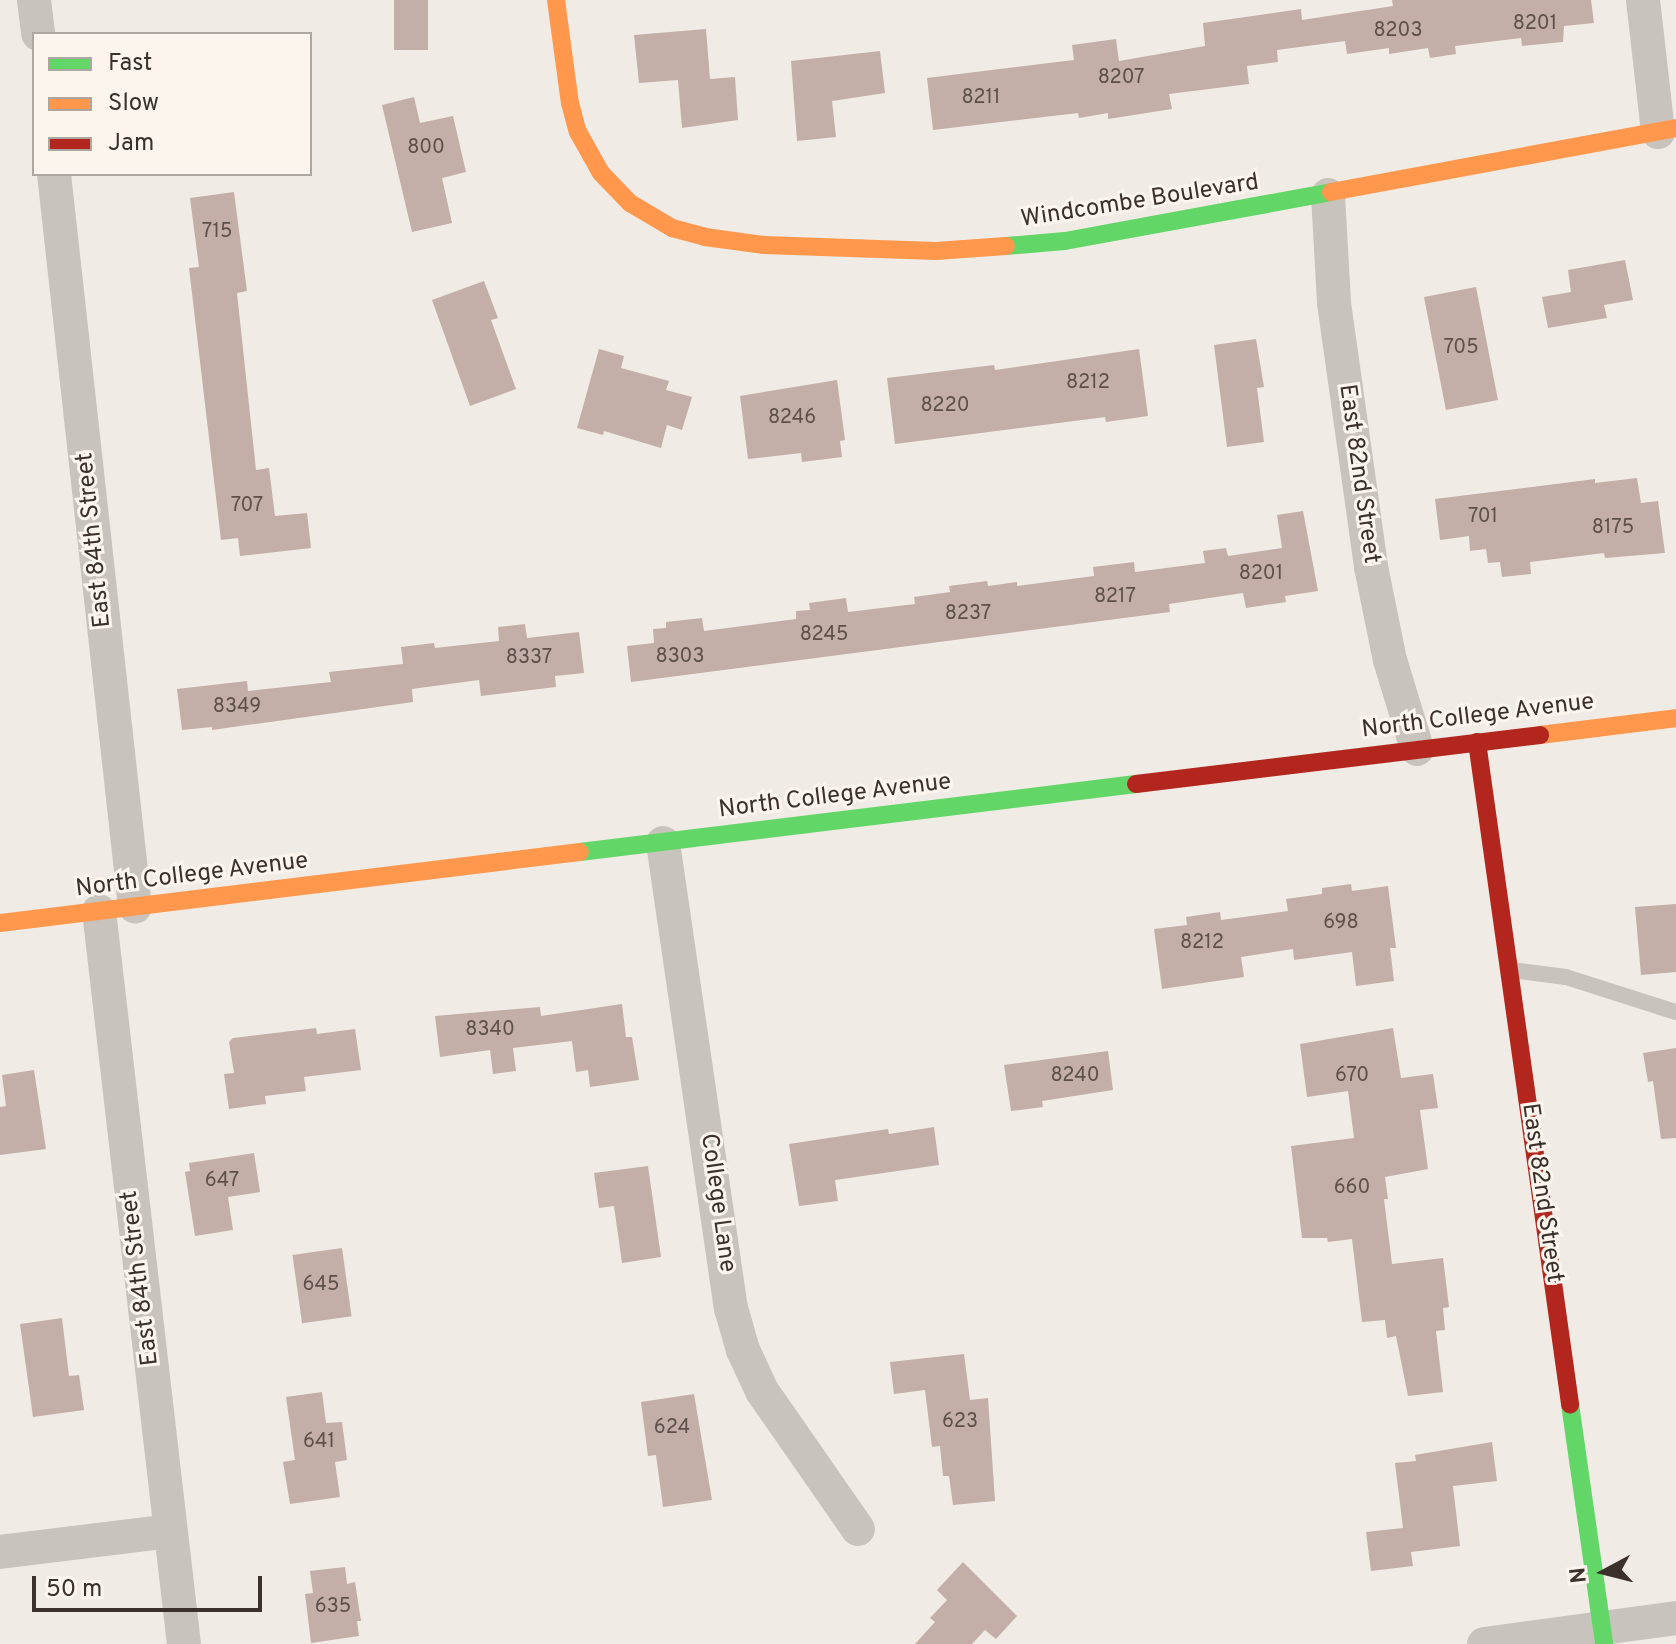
<!DOCTYPE html>
<style>
body{margin:0}
#map{position:relative;width:1676px;height:1644px;overflow:hidden;background:#f0ebe5;font-family:Overpass,sans-serif}
div>[style]{position:absolute}
[style*='--x']{left:calc(var(--x)*1px);top:calc(var(--y)*1px);width:calc(var(--w)*1px);rotate:calc(var(--a)*1deg)}
.building>*{inset:0;background:#c3afa7;transform-origin:0 0}
.lane>*{height:16px;margin:-8px;padding:0 8px;transform-origin:8px;border-radius:8px;background:#c9c3be}
.street>*{height:34px;margin:-17px;padding:0 17px;transform-origin:17px;border-radius:17px;background:#c9c3be}
.fast>*{height:18px;margin:-9px;padding:0 9px;transform-origin:9px;border-radius:9px;background:#63d668}
.slow>*{height:18px;margin:-9px;padding:0 9px;transform-origin:9px;border-radius:9px;background:#ff974d}
.jam>*{height:18px;margin:-9px;padding:0 9px;transform-origin:9px;border-radius:9px;background:#b3261e}
span{translate:-50% -50%;white-space:nowrap;text-align:center;line-height:1.15;-webkit-text-stroke:6px #fbf5ee;paint-order:stroke}
.number-label{font-size:20px;color:#5d504a}
.number-label span{-webkit-text-stroke-width:0}
.street-label{font-size:24px;color:#3b302b}
.legend{position:absolute;left:32px;top:32px;width:280px;height:144px;box-sizing:border-box;background:#fbf5ee;border:2px solid #aea6a0;margin:0;padding:10px 14px;list-style:none;font-size:24px;color:#3b302b}
.legend li{display:flex;align-items:center;gap:16px;height:40px}
.legend b{width:40px;border:2px solid #aea6a0}
.north{position:absolute;left:1564px;top:1532px;width:80px;height:80px;-webkit-text-stroke:6px #fbf5ee;paint-order:stroke;rotate:263deg;font-size:22px;font-weight:700;line-height:32px;text-align:center;color:#3b302b}
.north::after{content:'';display:block;margin:auto;width:28px;height:36px;background:#3b302b;clip-path:polygon(50% 0,100% 100%,50% 72%,0 100%)}
.scale{position:absolute;left:32px;top:1576px;width:230px;height:36px;box-sizing:border-box;border:4px solid #3b302b;border-top:0;padding-left:10px;font-size:24px;line-height:28px;white-space:nowrap;color:#3b302b;-webkit-text-stroke:6px #fbf5ee;paint-order:stroke}
</style>
<div id="map">
<div class="building">
<div style="left:394px;top:0;width:34px;height:50px"></div>
<div style="clip-path:polygon(1392px 0,1591px 0,1594px 23px,1564px 26px,1563px 42px,1522px 46px,1521px 38px,1455px 46px,1456px 54px,1430px 58px,1428px 48px,1389px 54px,1389px 48px,1347px 54px,1345px 41px,1277px 50px,1278px 62px,1247px 66px,1249px 84px,1169px 94px,1172px 109px,1108px 119px,1108px 113px,1079px 118px,1078px 113px,933px 130px,927px 78px,1074px 60px,1072px 45px,1116px 39px,1119px 61px,1205px 46px,1203px 23px,1301px 9px,1302px 20px,1393px 6px)"></div>
<div style="clip-path:polygon(706px 29px,710px 79px,735px 77px,738px 120px,682px 128px,678px 80px,639px 83px,634px 35px)"></div>
<div style="clip-path:polygon(880px 51px,885px 93px,832px 101px,836px 137px,797px 141px,791px 61px)"></div>
<div style="clip-path:polygon(414px 97px,420px 123px,453px 116px,466px 172px,442px 178px,452px 223px,412px 232px,382px 105px)"></div>
<div style="clip-path:polygon(234px 192px,247px 291px,237px 293px,256px 470px,269px 468px,275px 516px,307px 513px,311px 548px,240px 556px,238px 538px,221px 540px,189px 268px,199px 267px,190px 198px)"></div>
<div style="clip-path:polygon(1625px 260px,1633px 300px,1604px 305px,1607px 318px,1548px 328px,1542px 297px,1571px 292px,1568px 270px)"></div>
<div style="clip-path:polygon(484px 281px,498px 318px,491px 320px,516px 389px,470px 406px,432px 300px)"></div>
<div style="left:1476px;top:287px;width:115px;height:53px;rotate:79deg"></div>
<div style="clip-path:polygon(1256px 339px,1264px 387px,1257px 388px,1264px 442px,1227px 447px,1214px 345px)"></div>
<div style="clip-path:polygon(599px 349px,624px 356px,621px 368px,669px 381px,666px 390px,692px 397px,682px 430px,667px 425px,661px 448px,604px 431px,603px 435px,577px 428px)"></div>
<div style="clip-path:polygon(1139px 349px,1148px 416px,1106px 422px,1105px 417px,895px 444px,887px 378px,994px 365px,995px 370px)"></div>
<div style="clip-path:polygon(837px 380px,845px 440px,840px 441px,842px 457px,802px 462px,801px 453px,748px 459px,740px 396px)"></div>
<div style="clip-path:polygon(1637px 478px,1641px 503px,1658px 501px,1665px 553px,1605px 558px,1604px 553px,1530px 562px,1531px 574px,1502px 577px,1500px 562px,1488px 563px,1486px 549px,1470px 551px,1469px 536px,1440px 540px,1435px 499px,1595px 479px,1595px 483px)"></div>
<div style="clip-path:polygon(1303px 511px,1318px 591px,1285px 596px,1286px 602px,1246px 608px,1243px 593px,1169px 604px,1170px 612px,631px 682px,627px 646px,654px 643px,653px 629px,666px 628px,666px 622px,702px 618px,704px 631px,796px 619px,796px 611px,810px 610px,809px 603px,846px 598px,848px 612px,915px 604px,914px 597px,950px 592px,949px 586px,987px 581px,988px 586px,1017px 582px,1017px 586px,1094px 576px,1093px 567px,1134px 562px,1135px 572px,1205px 563px,1203px 551px,1226px 548px,1228px 556px,1282px 548px,1277px 515px)"></div>
<div style="clip-path:polygon(525px 624px,527px 638px,579px 632px,584px 673px,555px 676px,556px 687px,481px 696px,479px 680px,412px 689px,413px 702px,212px 730px,212px 727px,182px 730px,177px 689px,247px 681px,248px 691px,331px 682px,329px 672px,403px 664px,401px 647px,434px 643px,435px 648px,499px 641px,498px 627px)"></div>
<div style="clip-path:polygon(1351px 884px,1352px 891px,1388px 886px,1396px 948px,1390px 948px,1394px 981px,1356px 986px,1352px 952px,1294px 960px,1293px 949px,1241px 957px,1244px 977px,1162px 989px,1154px 929px,1187px 925px,1186px 917px,1220px 912px,1221px 920px,1288px 911px,1286px 899px,1322px 894px,1322px 888px)"></div>
<div style="clip-path:polygon(1676px 904px,1676px 972px,1641px 975px,1635px 907px)"></div>
<div style="clip-path:polygon(622px 1004px,626px 1037px,632px 1037px,639px 1080px,590px 1087px,588px 1070px,576px 1072px,572px 1041px,513px 1048px,516px 1071px,493px 1074px,490px 1050px,440px 1057px,435px 1016px,540px 1007px,541px 1016px)"></div>
<div style="clip-path:polygon(316px 1028px,317px 1034px,355px 1029px,361px 1070px,304px 1077px,306px 1091px,265px 1096px,266px 1104px,229px 1109px,224px 1074px,234px 1073px,229px 1042px,233px 1038px)"></div>
<div style="clip-path:polygon(1393px 1028px,1401px 1078px,1433px 1074px,1438px 1108px,1420px 1110px,1428px 1169px,1385px 1177px,1388px 1199px,1384px 1199px,1392px 1264px,1443px 1258px,1449px 1307px,1443px 1308px,1445px 1330px,1436px 1331px,1443px 1392px,1408px 1396px,1396px 1336px,1387px 1338px,1385px 1320px,1362px 1322px,1352px 1239px,1328px 1242px,1327px 1238px,1302px 1238px,1291px 1146px,1354px 1138px,1348px 1091px,1307px 1097px,1300px 1044px)"></div>
<div style="clip-path:polygon(1676px 1048px,1676px 1138px,1661px 1139px,1653px 1081px,1648px 1082px,1643px 1053px)"></div>
<div style="clip-path:polygon(1108px 1051px,1113px 1090px,1042px 1101px,1043px 1107px,1011px 1111px,1004px 1065px)"></div>
<div style="clip-path:polygon(34px 1070px,46px 1149px,0 1155px,0 1107px,6px 1106px,2px 1075px)"></div>
<div style="clip-path:polygon(934px 1127px,939px 1165px,835px 1180px,838px 1201px,799px 1206px,789px 1144px,888px 1129px,889px 1134px)"></div>
<div style="clip-path:polygon(254px 1153px,260px 1192px,228px 1197px,233px 1230px,195px 1236px,185px 1172px,190px 1171px,189px 1163px)"></div>
<div style="clip-path:polygon(648px 1166px,661px 1257px,622px 1263px,614px 1206px,599px 1208px,594px 1173px)"></div>
<div style="left:342px;top:1248px;width:69px;height:50px;rotate:82deg"></div>
<div style="clip-path:polygon(62px 1318px,69px 1376px,79px 1375px,84px 1410px,33px 1417px,20px 1324px)"></div>
<div style="clip-path:polygon(964px 1354px,970px 1400px,988px 1398px,995px 1501px,953px 1505px,949px 1476px,943px 1476px,940px 1446px,932px 1447px,925px 1390px,894px 1394px,890px 1362px)"></div>
<div style="clip-path:polygon(322px 1392px,326px 1423px,342px 1422px,347px 1460px,335px 1462px,340px 1497px,290px 1504px,283px 1462px,295px 1460px,286px 1397px)"></div>
<div style="clip-path:polygon(694px 1394px,712px 1500px,663px 1507px,656px 1455px,648px 1456px,641px 1402px)"></div>
<div style="clip-path:polygon(1492px 1442px,1497px 1481px,1453px 1486px,1460px 1546px,1411px 1552px,1413px 1566px,1371px 1571px,1366px 1532px,1403px 1528px,1395px 1463px,1416px 1461px,1415px 1455px)"></div>
<div style="clip-path:polygon(963px 1562px,1017px 1616px,996px 1639px,985px 1630px,972px 1644px,915px 1644px,935px 1622px,930px 1618px,947px 1600px,937px 1590px)"></div>
<div style="clip-path:polygon(345px 1567px,347px 1584px,355px 1582px,361px 1621px,357px 1621px,359px 1636px,311px 1643px,305px 1594px,313px 1593px,310px 1571px)"></div>
</div>
<div class="lane">
<div style="--x:1511;--y:970;--w:55;--a:7.3"></div>
<div style="--x:1566;--y:977;--w:115;--a:17.7"></div>
</div>
<div class="street">
<div style="--x:34;--y:0;--w:34;--a:83"></div>
<div style="--x:1643;--y:0;--w:133;--a:83.5"></div>
<div style="--x:54;--y:174;--w:737;--a:83.69"></div>
<div style="--x:1328;--y:195;--w:108;--a:86.8"></div>
<div style="--x:1334;--y:303;--w:267;--a:82"></div>
<div style="--x:1371;--y:567;--w:95;--a:78.5"></div>
<div style="--x:1390;--y:660;--w:93;--a:73.1"></div>
<div style="--x:663;--y:843;--w:470;--a:81.7"></div>
<div style="--x:731;--y:1308;--w:44;--a:74.1"></div>
<div style="--x:743;--y:1350;--w:45;--a:65.1"></div>
<div style="--x:762;--y:1391;--w:168;--a:55.2"></div>
<div style="--x:99;--y:911;--w:738;--a:83.39"></div>
<div style="--x:0;--y:1552;--w:171;--a:-7"></div>
<div style="--x:1484;--y:1644;--w:194;--a:-7.7"></div>
</div>
<div class="fast">
<div style="--x:1006;--y:246;--w:59;--a:-4.8"></div>
<div style="--x:1065;--y:241;--w:270;--a:-10.4"></div>
<div style="--x:580;--y:852;--w:560;--a:-6.97"></div>
<div style="--x:1570;--y:1404;--w:242;--a:81.9"></div>
</div>
<div class="slow">
<div style="--x:556;--y:0;--w:104;--a:82.3"></div>
<div style="--x:570;--y:103;--w:30;--a:75"></div>
<div style="--x:578;--y:132;--w:47;--a:60.7"></div>
<div style="--x:601;--y:173;--w:42;--a:46"></div>
<div style="--x:630;--y:203;--w:49;--a:30.8"></div>
<div style="--x:672;--y:228;--w:34;--a:15"></div>
<div style="--x:705;--y:237;--w:60;--a:7.7"></div>
<div style="--x:764;--y:245;--w:172;--a:2"></div>
<div style="--x:936;--y:251;--w:70;--a:-4.1"></div>
<div style="--x:1331;--y:192;--w:351;--a:-10.5"></div>
<div style="--x:1540;--y:735;--w:137;--a:-7.1"></div>
<div style="--x:0;--y:923;--w:584;--a:-6.98"></div>
</div>
<div class="jam">
<div style="--x:1477;--y:742;--w:669;--a:82"></div>
<div style="--x:1136;--y:784;--w:407;--a:-6.9"></div>
</div>
<div class="number-label">
<span style="left:1535px;top:24px">8201</span>
<span style="left:1398px;top:31px">8203</span>
<span style="left:1121px;top:78px">8207</span>
<span style="left:981px;top:98px">8211</span>
<span style="left:426px;top:148px">800</span>
<span style="left:217px;top:232px">715</span>
<span style="left:1461px;top:348px">705</span>
<span style="left:1088px;top:383px">8212</span>
<span style="left:945px;top:406px">8220</span>
<span style="left:792px;top:418px">8246</span>
<span style="left:247px;top:506px">707</span>
<span style="left:1483px;top:517px">701</span>
<span style="left:1613px;top:528px">8175</span>
<span style="left:1261px;top:574px">8201</span>
<span style="left:1115px;top:597px">8217</span>
<span style="left:968px;top:614px">8237</span>
<span style="left:824px;top:635px">8245</span>
<span style="left:680px;top:657px">8303</span>
<span style="left:529px;top:658px">8337</span>
<span style="left:237px;top:707px">8349</span>
<span style="left:1341px;top:923px">698</span>
<span style="left:1202px;top:943px">8212</span>
<span style="left:490px;top:1030px">8340</span>
<span style="left:1075px;top:1076px">8240</span>
<span style="left:1352px;top:1076px">670</span>
<span style="left:222px;top:1181px">647</span>
<span style="left:1352px;top:1188px">660</span>
<span style="left:321px;top:1285px">645</span>
<span style="left:960px;top:1422px">623</span>
<span style="left:672px;top:1428px">624</span>
<span style="left:319px;top:1442px">641</span>
<span style="left:333px;top:1607px">635</span>
</div>
<div class="street-label">
<span style="left:1140px;top:202px;rotate:-9deg">Windcombe Boulevard</span>
<span style="left:1358px;top:474px;rotate:82deg">East 82nd Street</span>
<span style="left:95px;top:540px;rotate:-96deg">East 84th Street</span>
<span style="left:1478px;top:717px;rotate:-7deg">North College Avenue</span>
<span style="left:835px;top:797px;rotate:-7deg">North College Avenue</span>
<span style="left:192px;top:876px;rotate:-7deg">North College Avenue</span>
<span style="left:1541px;top:1193px;rotate:82deg">East 82nd Street</span>
<span style="left:717px;top:1203px;rotate:82deg">College Lane</span>
<span style="left:141px;top:1278px;rotate:-97deg">East 84th Street</span>
</div>
<ul class="legend">
<li><b style="height:10px;background:#63d668"></b>Fast</li>
<li><b style="height:10px;background:#ff974d"></b>Slow</li>
<li><b style="height:10px;background:#b3261e"></b>Jam</li>
</ul>
<div class="north">N</div>
<div class="scale">50 m</div>
</div>
